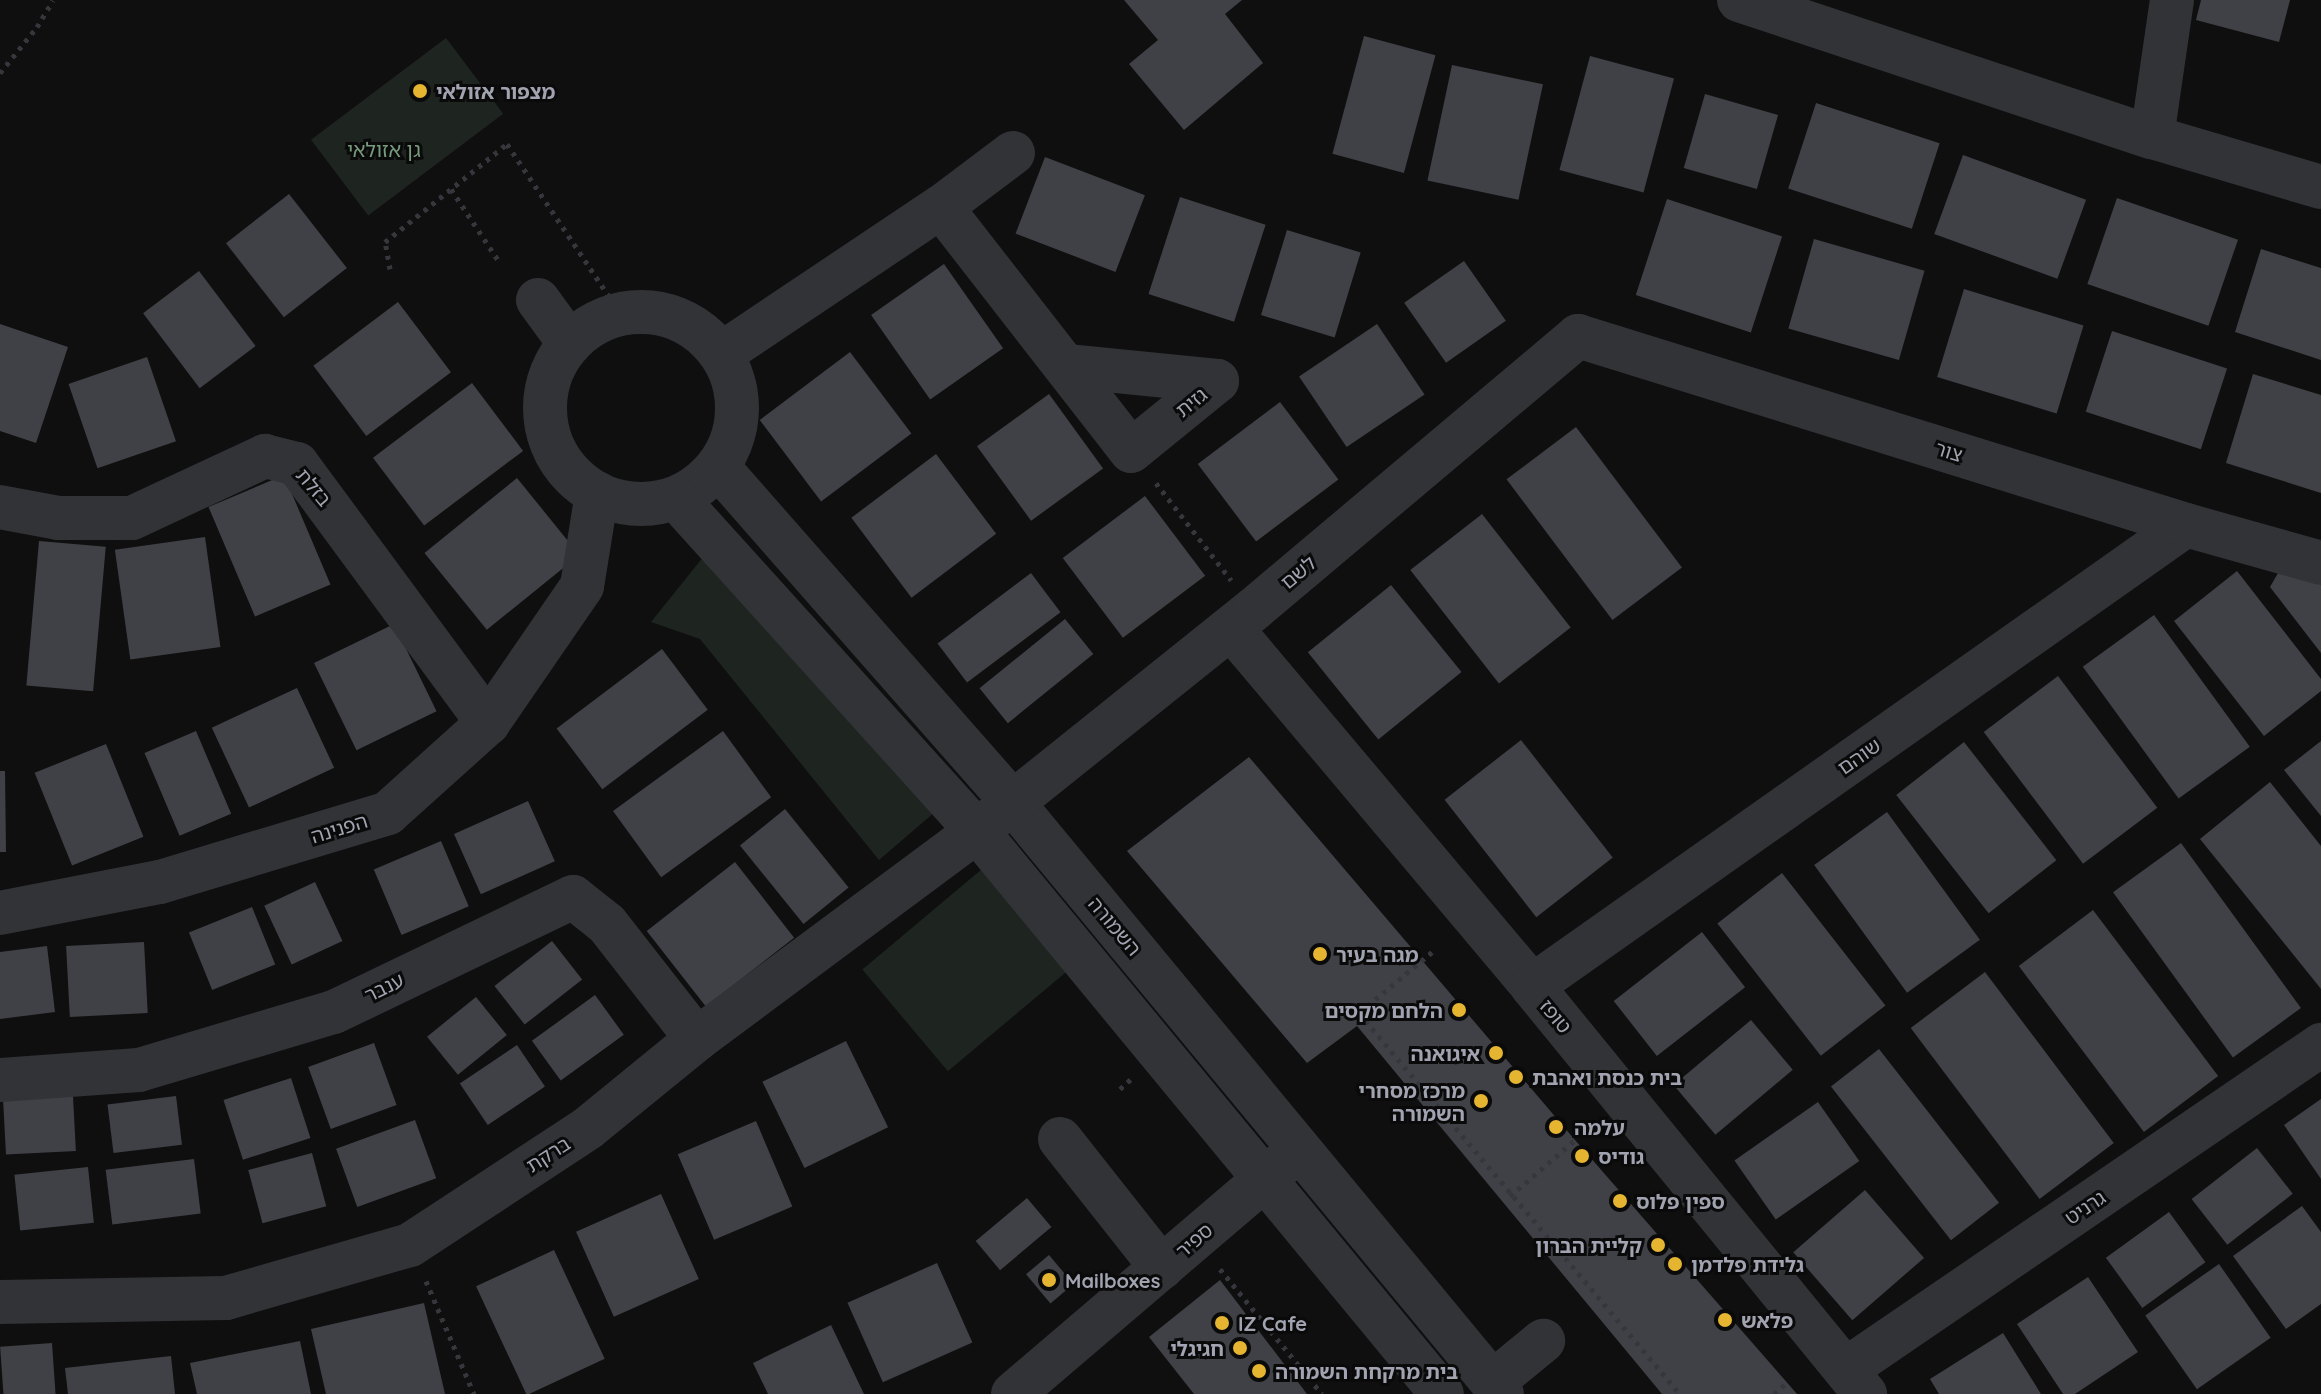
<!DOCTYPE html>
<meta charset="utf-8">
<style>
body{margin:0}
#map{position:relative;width:2321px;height:1394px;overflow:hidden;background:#0f0f10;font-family:Quicksand,"Noto Sans Hebrew",sans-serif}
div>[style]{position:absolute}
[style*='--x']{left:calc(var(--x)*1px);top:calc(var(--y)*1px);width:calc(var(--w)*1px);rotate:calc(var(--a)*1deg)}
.green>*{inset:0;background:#1e241f;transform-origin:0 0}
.building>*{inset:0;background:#404146;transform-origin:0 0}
.path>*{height:5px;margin-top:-2.5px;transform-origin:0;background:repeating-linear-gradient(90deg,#36373c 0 4px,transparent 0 10px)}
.minor>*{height:44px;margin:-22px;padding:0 22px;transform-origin:22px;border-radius:22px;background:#323337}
.minor>.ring{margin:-22px;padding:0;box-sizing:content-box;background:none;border:44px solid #323337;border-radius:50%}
.dots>*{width:22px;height:22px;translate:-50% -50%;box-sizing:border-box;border:4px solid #0a0a0b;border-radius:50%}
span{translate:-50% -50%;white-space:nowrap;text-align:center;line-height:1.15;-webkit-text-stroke:6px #0a0a0b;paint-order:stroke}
.poi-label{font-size:20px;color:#a1a4b0;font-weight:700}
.left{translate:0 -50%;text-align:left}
.right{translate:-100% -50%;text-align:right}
.park-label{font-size:20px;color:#789a7d}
.street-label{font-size:20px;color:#a1a4b0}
</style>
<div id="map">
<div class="green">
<div style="left:446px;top:38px;width:95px;height:169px;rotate:53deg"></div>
<div style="clip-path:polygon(716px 541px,936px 811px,879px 860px,700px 639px,651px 622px)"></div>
<div style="left:988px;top:864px;width:133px;height:164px;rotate:50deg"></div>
</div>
<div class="building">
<div style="clip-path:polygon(1124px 0,1242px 0,1225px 14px,1263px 63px,1184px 130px,1129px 64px,1158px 40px)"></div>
<div style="clip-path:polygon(2201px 0,2290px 0,2279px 42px,2196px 20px)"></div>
<div style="left:1364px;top:36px;width:74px;height:122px;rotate:15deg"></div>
<div style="left:1590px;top:56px;width:87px;height:118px;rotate:15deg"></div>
<div style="left:1452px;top:65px;width:93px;height:118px;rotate:12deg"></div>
<div style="left:1705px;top:94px;width:76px;height:77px;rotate:16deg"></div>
<div style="left:1816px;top:103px;width:130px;height:90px;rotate:18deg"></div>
<div style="left:1963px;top:155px;width:131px;height:84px;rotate:20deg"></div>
<div style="left:1045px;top:157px;width:107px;height:82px;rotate:21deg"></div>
<div style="left:289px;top:194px;width:94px;height:80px;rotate:52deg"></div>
<div style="left:1180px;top:197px;width:90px;height:102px;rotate:18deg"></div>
<div style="left:2117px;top:198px;width:128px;height:91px;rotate:19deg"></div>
<div style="left:1667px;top:199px;width:121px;height:101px;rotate:18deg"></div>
<div style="left:1287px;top:230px;width:77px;height:89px;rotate:17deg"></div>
<div style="left:1814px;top:239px;width:115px;height:93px;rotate:16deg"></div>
<div style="clip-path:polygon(2261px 249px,2321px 268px,2321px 360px,2235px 332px)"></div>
<div style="left:1464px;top:261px;width:73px;height:73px;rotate:55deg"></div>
<div style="left:944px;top:264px;width:103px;height:89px;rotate:55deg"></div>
<div style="left:199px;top:271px;width:94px;height:70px;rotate:53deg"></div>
<div style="left:1964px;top:289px;width:125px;height:92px;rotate:17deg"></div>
<div style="left:398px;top:302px;width:88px;height:106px;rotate:53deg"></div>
<div style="clip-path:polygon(0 324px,68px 347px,36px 443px,0 431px)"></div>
<div style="left:1377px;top:324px;width:85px;height:94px;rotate:56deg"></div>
<div style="left:2112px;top:331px;width:121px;height:85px;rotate:18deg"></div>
<div style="left:850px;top:352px;width:102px;height:113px;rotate:53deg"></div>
<div style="left:147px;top:357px;width:89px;height:83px;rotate:71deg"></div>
<div style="clip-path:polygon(2253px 374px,2321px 395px,2321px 493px,2226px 463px)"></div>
<div style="left:472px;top:383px;width:85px;height:124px;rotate:53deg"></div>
<div style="left:1049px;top:394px;width:92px;height:89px;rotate:54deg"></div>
<div style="left:1280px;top:402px;width:97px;height:103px;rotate:53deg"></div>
<div style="left:1576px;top:427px;width:176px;height:87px;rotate:53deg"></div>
<div style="left:936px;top:454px;width:100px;height:106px;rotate:53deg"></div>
<div style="left:284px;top:475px;width:119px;height:82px;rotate:67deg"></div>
<div style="left:517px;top:478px;width:99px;height:119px;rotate:51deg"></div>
<div style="left:1145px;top:496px;width:100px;height:103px;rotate:53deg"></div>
<div style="left:1482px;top:514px;width:144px;height:91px;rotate:52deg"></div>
<div style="left:205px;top:537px;width:111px;height:91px;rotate:82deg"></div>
<div style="left:39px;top:541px;width:67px;height:145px;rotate:5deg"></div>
<div style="clip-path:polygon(2286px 559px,2321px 575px,2321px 653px,2270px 587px)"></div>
<div style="clip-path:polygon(2237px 571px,2321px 679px,2321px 691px,2264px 736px,2174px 621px)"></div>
<div style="left:1031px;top:573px;width:49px;height:117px;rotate:53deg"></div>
<div style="left:1391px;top:585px;width:112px;height:107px;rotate:51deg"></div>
<div style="left:2154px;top:615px;width:163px;height:88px;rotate:54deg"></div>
<div style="left:1065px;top:619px;width:45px;height:110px;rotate:51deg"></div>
<div style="left:394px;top:624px;width:97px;height:89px;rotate:64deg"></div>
<div style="left:662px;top:649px;width:76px;height:132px;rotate:53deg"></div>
<div style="left:2058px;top:676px;width:165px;height:93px;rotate:53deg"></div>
<div style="left:297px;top:688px;width:88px;height:94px;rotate:65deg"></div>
<div style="left:196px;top:731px;width:90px;height:56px;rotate:67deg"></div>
<div style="left:723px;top:731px;width:82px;height:136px;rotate:54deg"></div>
<div style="left:1521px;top:740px;width:149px;height:97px;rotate:52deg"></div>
<div style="clip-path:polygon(2321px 741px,2321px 816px,2284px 770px)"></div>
<div style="left:1964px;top:742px;width:150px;height:86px;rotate:52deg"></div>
<div style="left:106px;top:744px;width:100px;height:77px;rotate:68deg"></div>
<div style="clip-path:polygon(1249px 757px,1575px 1140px,1797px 1394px,1662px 1394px,1357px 1026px,1307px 1063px,1127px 851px)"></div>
<div style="clip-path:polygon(0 771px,5px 771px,6px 852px,0 852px)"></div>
<div style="clip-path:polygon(2270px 782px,2321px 846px,2321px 989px,2200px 839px)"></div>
<div style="left:528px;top:801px;width:66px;height:81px;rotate:66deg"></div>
<div style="left:785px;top:809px;width:101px;height:58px;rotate:51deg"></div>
<div style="left:1887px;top:812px;width:158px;height:90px;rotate:54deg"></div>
<div style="left:441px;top:841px;width:71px;height:73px;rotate:67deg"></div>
<div style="left:2181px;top:843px;width:204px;height:84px;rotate:54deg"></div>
<div style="left:735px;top:862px;width:96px;height:112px;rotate:52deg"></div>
<div style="left:1782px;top:873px;width:168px;height:82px;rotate:52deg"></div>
<div style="left:315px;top:882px;width:65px;height:56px;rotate:65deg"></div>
<div style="left:252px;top:907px;width:62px;height:68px;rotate:68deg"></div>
<div style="left:2093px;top:910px;width:208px;height:93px;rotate:53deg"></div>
<div style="left:1702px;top:932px;width:70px;height:112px;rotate:52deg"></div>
<div style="left:552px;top:941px;width:49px;height:73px;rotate:52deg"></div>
<div style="left:144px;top:942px;width:71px;height:78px;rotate:87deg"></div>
<div style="clip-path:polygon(47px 946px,55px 1012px,0 1019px,0 952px)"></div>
<div style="left:1985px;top:972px;width:214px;height:93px;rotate:53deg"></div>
<div style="left:595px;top:995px;width:49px;height:78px;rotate:54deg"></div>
<div style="left:476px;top:997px;width:49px;height:63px;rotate:51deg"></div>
<div style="left:1751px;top:1020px;width:65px;height:101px;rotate:50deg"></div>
<div style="left:846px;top:1041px;width:96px;height:93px;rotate:64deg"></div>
<div style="left:374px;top:1043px;width:66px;height:70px;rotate:70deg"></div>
<div style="left:517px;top:1045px;width:50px;height:69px;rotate:56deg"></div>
<div style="left:1879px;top:1049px;width:195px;height:61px;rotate:52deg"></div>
<div style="left:291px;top:1078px;width:63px;height:71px;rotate:72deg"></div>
<div style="left:73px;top:1096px;width:55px;height:70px;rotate:87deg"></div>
<div style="left:176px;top:1096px;width:49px;height:69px;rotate:83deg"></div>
<div style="clip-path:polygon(2321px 1099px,2321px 1179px,2284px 1125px)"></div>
<div style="left:1818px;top:1102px;width:72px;height:102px;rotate:55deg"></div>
<div style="left:415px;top:1120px;width:62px;height:84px;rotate:70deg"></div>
<div style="left:756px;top:1121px;width:93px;height:85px;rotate:67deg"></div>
<div style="left:2257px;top:1148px;width:58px;height:83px;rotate:52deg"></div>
<div style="left:312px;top:1153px;width:55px;height:66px;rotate:75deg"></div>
<div style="left:194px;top:1159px;width:55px;height:89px;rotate:83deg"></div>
<div style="left:88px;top:1167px;width:56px;height:74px;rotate:84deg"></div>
<div style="left:1865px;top:1190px;width:90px;height:95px;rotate:49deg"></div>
<div style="left:661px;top:1194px;width:93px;height:93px;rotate:66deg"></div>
<div style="left:1027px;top:1198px;width:38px;height:67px;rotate:50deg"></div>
<div style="clip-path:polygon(2302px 1206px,2321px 1232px,2321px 1304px,2286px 1329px,2233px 1256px)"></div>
<div style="left:2169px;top:1212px;width:62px;height:78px;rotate:54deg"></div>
<div style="left:554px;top:1250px;width:120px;height:86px;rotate:65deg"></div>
<div style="left:1049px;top:1255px;width:38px;height:30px;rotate:50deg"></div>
<div style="left:937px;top:1263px;width:87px;height:98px;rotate:66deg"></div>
<div style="left:2219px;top:1264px;width:90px;height:90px;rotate:55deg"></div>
<div style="clip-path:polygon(2088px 1277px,2138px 1352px,2075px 1394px,2063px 1394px,2017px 1324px)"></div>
<div style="clip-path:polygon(1220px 1280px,1307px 1394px,1194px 1394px,1149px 1337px)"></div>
<div style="clip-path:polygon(424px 1303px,445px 1394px,326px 1394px,311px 1329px)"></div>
<div style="clip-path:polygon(831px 1325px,864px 1394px,768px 1394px,753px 1363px)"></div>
<div style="clip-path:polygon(2003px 1333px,2041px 1394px,1939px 1394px,1930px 1379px)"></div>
<div style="clip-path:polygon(300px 1341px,311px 1394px,197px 1394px,190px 1363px)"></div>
<div style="left:52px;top:1343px;width:51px;height:52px;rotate:86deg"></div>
<div style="clip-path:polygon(171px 1356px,175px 1394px,68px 1394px,65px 1368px)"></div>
</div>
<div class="path">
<div style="--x:0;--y:73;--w:59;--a:-51.2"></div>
<div style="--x:37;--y:27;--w:31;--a:-59"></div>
<div style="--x:451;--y:189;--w:89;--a:56.5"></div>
<div style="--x:390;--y:269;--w:27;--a:-100"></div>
<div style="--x:385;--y:242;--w:156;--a:-38.8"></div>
<div style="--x:507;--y:144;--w:205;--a:56.2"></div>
<div style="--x:1156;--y:483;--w:123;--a:52.3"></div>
<div style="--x:1432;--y:952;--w:95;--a:140.1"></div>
<div style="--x:1359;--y:1013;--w:498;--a:49.9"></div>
<div style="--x:1120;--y:1089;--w:15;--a:-42"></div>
<div style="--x:1510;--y:1196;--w:86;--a:-40.7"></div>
<div style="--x:1220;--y:1269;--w:161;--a:50.8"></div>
<div style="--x:426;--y:1281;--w:123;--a:67"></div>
<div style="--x:1774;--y:1394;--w:18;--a:-41"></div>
</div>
<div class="minor">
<div style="--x:1739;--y:0;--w:435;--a:18.4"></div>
<div style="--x:2152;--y:137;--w:176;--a:16.5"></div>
<div style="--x:2152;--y:137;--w:138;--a:-81.7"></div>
<div style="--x:941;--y:207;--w:309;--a:52.1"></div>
<div style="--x:1131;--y:451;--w:111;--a:-39.1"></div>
<div style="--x:1217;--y:381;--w:151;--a:-174.3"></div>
<div style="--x:538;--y:300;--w:54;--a:54"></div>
<div class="ring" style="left:545px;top:312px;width:148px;height:148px"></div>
<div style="--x:721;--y:354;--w:265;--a:-33.8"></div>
<div style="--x:941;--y:207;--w:90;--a:-36.9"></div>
<div style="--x:718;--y:467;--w:447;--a:48.7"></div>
<div style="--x:1013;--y:803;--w:767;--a:50.4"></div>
<div style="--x:676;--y:498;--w:449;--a:47.9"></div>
<div style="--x:977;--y:831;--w:730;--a:50.45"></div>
<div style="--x:0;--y:507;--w:59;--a:10.7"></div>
<div style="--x:58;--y:518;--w:74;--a:0"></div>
<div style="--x:132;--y:518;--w:147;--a:-25"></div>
<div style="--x:265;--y:456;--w:33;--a:14"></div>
<div style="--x:297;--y:464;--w:322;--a:53.6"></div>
<div style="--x:1231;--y:628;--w:468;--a:49.9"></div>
<div style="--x:1532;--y:986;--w:527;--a:50.78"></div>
<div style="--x:0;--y:913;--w:163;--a:-11"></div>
<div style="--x:160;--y:882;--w:238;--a:-16.8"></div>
<div style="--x:388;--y:813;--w:135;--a:-42"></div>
<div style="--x:488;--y:723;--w:166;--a:-55.5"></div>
<div style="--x:582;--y:586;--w:94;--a:-80.8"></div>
<div style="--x:1532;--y:986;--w:800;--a:-35.18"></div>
<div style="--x:0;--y:1080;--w:139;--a:-4.1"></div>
<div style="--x:139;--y:1070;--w:203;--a:-16.6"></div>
<div style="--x:334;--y:1012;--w:265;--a:-25.7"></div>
<div style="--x:573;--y:897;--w:43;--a:38.5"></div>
<div style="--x:607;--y:924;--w:146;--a:52"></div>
<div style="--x:1060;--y:1139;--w:164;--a:51.7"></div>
<div style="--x:0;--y:1302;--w:226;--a:-1"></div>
<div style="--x:226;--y:1298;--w:191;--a:-16.1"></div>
<div style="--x:410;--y:1245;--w:213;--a:-33.3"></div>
<div style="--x:588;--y:1128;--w:141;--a:-39.2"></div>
<div style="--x:697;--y:1039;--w:349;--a:-36.6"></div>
<div style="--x:977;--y:831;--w:355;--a:-38.7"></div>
<div style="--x:1254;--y:609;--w:424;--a:-40.1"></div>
<div style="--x:1578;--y:336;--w:637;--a:17.27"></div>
<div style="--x:2186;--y:525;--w:140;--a:15.7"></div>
<div style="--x:1848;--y:1368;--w:573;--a:-34.33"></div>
<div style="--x:1493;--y:1382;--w:65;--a:-39.4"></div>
<div style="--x:1013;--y:1394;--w:360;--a:-40.5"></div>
</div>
<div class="dots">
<div style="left:420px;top:91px;background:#e5b532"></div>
<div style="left:1320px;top:954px;background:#e5b532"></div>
<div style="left:1459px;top:1010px;background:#e5b532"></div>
<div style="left:1496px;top:1053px;background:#e5b532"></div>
<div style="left:1516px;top:1077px;background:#e5b532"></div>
<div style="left:1481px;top:1101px;background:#e5b532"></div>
<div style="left:1556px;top:1127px;background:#e5b532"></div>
<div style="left:1582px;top:1156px;background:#e5b532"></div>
<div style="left:1620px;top:1201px;background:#e5b532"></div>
<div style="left:1658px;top:1245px;background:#e5b532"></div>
<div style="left:1675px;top:1264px;background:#e5b532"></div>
<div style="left:1049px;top:1280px;background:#e5b532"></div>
<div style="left:1725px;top:1320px;background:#e5b532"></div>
<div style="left:1222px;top:1323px;background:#e5b532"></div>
<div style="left:1240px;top:1348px;background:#e5b532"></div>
<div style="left:1259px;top:1371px;background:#e5b532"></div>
</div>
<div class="poi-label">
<span class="left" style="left:436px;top:91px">מצפור אזולאי</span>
<span class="left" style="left:1336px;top:954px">מגה בעיר</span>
<span class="right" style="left:1443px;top:1010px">הלחם מקסים</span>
<span class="right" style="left:1480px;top:1053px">איגואנה</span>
<span class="left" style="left:1532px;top:1077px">בית כנסת ואהבת</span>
<span class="right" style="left:1465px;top:1102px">מרכז מסחרי<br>השמורה</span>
<span class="left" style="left:1574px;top:1127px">עלמה</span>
<span class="left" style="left:1598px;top:1156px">גודיס</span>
<span class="left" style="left:1636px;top:1201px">ספין פלוס</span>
<span class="right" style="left:1642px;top:1245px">קליית הברון</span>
<span class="left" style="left:1691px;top:1264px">גלידת פלדמן</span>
<span class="left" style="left:1065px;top:1280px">Mailboxes</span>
<span class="left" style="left:1741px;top:1320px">פלאש</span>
<span class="left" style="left:1238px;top:1323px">IZ Cafe</span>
<span class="right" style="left:1224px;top:1348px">חגיגלי</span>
<span class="left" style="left:1275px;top:1371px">בית מרקחת השמורה</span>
</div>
<div class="park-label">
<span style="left:384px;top:149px">גן אזולאי</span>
</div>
<div class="street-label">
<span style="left:1191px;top:402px;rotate:-39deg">גזית</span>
<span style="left:1949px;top:451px;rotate:17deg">צור</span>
<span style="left:314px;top:487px;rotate:50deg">בזלת</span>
<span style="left:1298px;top:572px;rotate:-40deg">לשם</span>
<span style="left:1859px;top:756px;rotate:-35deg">שוהם</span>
<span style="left:339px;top:828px;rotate:-17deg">הפנינה</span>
<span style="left:1115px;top:926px;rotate:50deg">השמורה</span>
<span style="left:384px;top:987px;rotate:-26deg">ענבר</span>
<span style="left:1556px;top:1016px;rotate:50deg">טופז</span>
<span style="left:548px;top:1154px;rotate:-33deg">ברקת</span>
<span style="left:2085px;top:1207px;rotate:-34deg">גרניט</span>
<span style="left:1194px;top:1240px;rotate:-41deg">ספיר</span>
</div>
</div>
